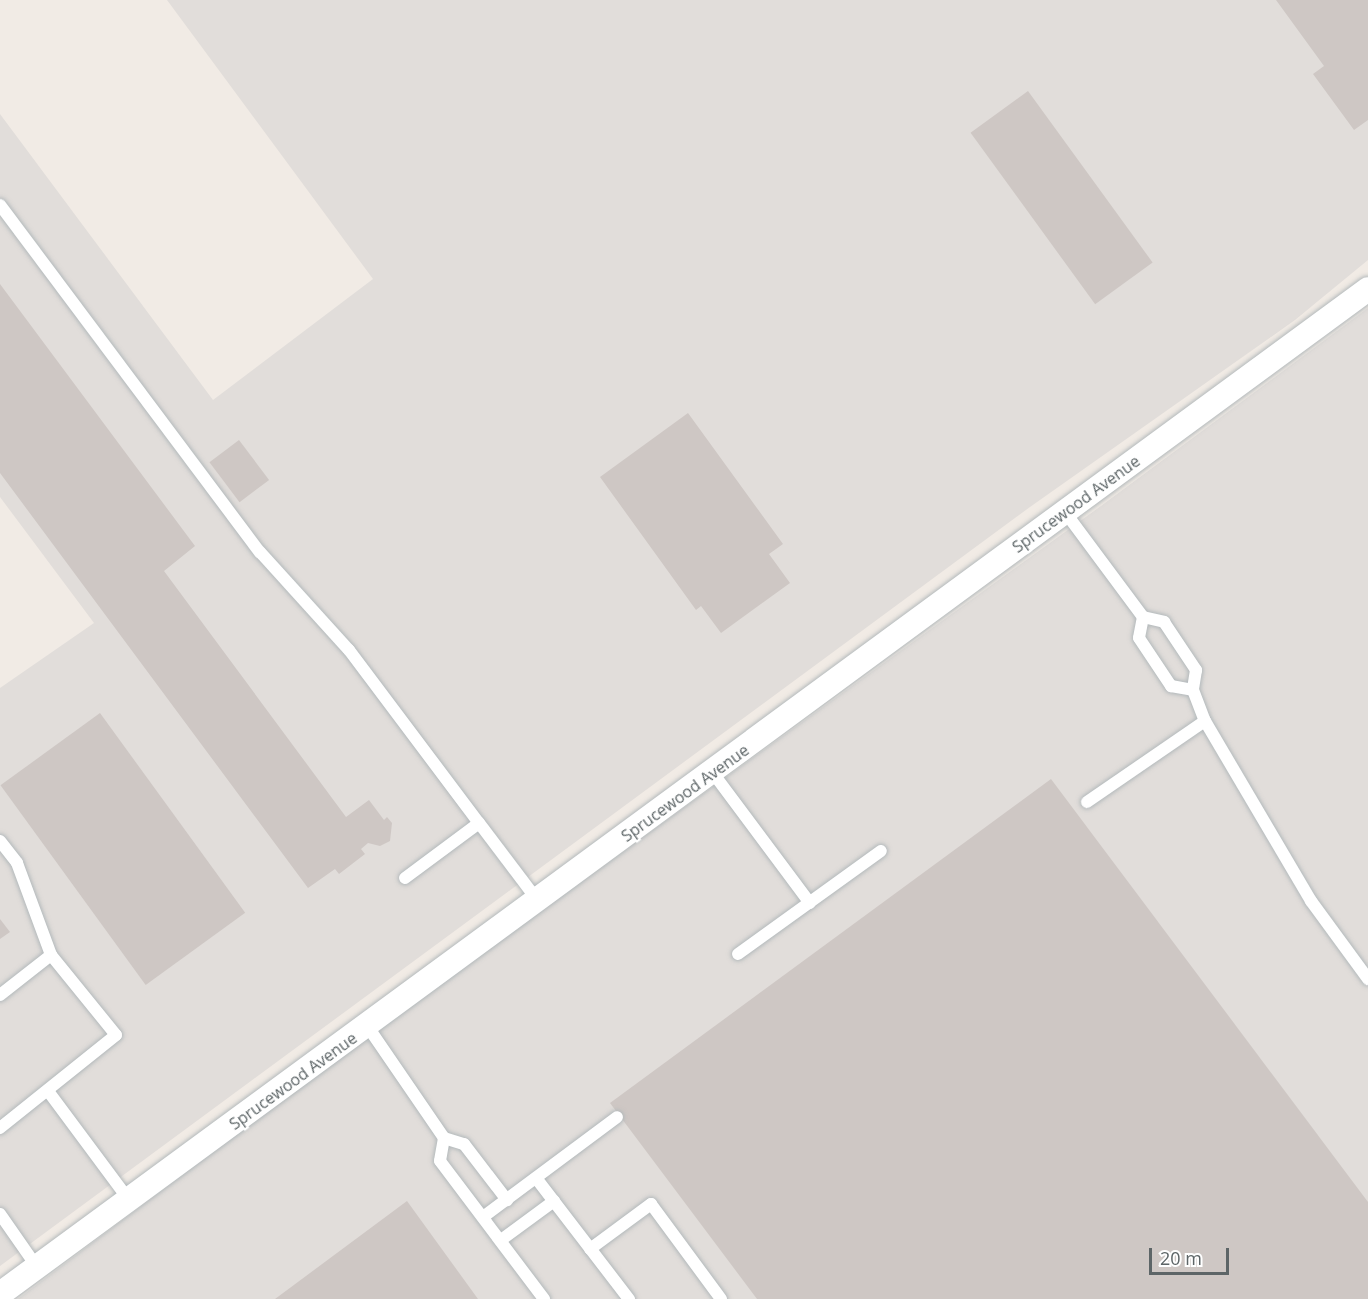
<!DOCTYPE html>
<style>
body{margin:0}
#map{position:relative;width:1368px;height:1299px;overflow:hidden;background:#f1ebe5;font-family:"Open Sans",sans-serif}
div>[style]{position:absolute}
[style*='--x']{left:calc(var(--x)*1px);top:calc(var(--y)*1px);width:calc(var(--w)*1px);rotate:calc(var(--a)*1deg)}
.industrial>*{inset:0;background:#e1ddda}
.building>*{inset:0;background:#cec7c4;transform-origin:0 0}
.roads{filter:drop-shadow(0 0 2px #b3b9bb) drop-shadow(0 0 2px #b3b9bb)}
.service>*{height:12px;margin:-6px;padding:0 6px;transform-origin:6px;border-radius:6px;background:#fff}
.minor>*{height:24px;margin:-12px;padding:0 12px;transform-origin:12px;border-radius:12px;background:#fff}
span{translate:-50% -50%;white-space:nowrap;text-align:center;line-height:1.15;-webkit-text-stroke:4.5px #fff;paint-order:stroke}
.street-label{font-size:16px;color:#5d6567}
.scale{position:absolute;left:1149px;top:1248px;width:80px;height:27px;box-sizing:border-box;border:3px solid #5d6567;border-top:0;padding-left:8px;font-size:18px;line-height:21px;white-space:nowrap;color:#5d6567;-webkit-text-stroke:4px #fff;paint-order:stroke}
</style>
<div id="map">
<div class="industrial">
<div style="clip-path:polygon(167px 0,1368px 0,1368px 260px,1295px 320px,1030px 507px,0 1266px,0 688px,94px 623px,0 497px,0 114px,213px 400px,373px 279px)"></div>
<div style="clip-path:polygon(1368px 308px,1368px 1299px,18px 1299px,324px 1068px,1101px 506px)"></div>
</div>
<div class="building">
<div style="clip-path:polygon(1276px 0,1368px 0,1368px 120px,1354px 130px,1313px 74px,1324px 66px)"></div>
<div style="left:1028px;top:91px;width:212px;height:71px;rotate:54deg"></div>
<div style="clip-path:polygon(0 284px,195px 546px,164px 571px,346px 817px,369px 800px,384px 820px,387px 817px,392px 823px,390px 841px,380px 846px,368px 843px,361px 849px,365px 854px,339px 874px,335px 869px,308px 888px,0 473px)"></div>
<div style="clip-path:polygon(688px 413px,783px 544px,769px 554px,790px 583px,721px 633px,701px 606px,696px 610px,600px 477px)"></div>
<div style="left:239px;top:440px;width:50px;height:37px;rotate:53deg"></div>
<div style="left:100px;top:713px;width:247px;height:123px;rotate:54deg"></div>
<div style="clip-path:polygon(1051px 779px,1368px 1202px,1368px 1299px,757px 1299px,610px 1103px)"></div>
<div style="clip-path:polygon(0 919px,10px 932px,0 939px)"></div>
<div style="clip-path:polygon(407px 1201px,478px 1299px,275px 1299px)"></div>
</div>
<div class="roads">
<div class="service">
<div style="--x:0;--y:205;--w:434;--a:53.2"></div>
<div style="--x:260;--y:552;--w:132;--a:47.8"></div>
<div style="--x:349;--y:650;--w:216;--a:53.1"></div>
<div style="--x:1065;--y:512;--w:131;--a:53.4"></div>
<div style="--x:1143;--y:617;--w:22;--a:13"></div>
<div style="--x:1164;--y:622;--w:58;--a:56.3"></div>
<div style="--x:1196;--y:670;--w:20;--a:99"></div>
<div style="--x:1193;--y:690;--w:33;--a:69"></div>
<div style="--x:1205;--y:721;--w:209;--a:59.5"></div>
<div style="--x:1311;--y:901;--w:97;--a:53.8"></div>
<div style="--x:1143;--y:617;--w:21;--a:101"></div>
<div style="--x:1139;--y:638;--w:58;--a:56.3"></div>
<div style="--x:1171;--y:686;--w:22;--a:10"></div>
<div style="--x:713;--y:773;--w:162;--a:53.3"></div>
<div style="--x:1087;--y:802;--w:143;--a:-34.5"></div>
<div style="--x:0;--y:841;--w:28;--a:52"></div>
<div style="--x:17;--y:863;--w:98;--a:69.7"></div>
<div style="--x:405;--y:878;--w:92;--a:-36.6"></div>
<div style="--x:479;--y:823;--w:98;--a:52.9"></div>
<div style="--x:738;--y:954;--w:176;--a:-35.8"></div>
<div style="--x:0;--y:995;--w:65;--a:-38.1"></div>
<div style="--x:51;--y:955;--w:103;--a:50.9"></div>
<div style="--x:116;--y:1035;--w:149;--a:141.3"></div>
<div style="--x:368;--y:1027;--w:135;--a:55.6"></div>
<div style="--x:444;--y:1138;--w:21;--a:17"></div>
<div style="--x:464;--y:1144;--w:71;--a:52.5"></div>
<div style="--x:48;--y:1091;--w:136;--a:53.4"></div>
<div style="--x:444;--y:1138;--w:23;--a:100"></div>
<div style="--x:440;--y:1161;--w:173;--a:53"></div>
<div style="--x:536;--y:1178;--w:153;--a:52.5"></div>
<div style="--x:0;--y:1214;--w:65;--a:55.1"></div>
<div style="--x:483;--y:1217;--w:167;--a:-36.7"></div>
<div style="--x:501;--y:1240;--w:66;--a:-36.3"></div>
<div style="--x:590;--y:1249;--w:76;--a:-36.4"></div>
<div style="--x:651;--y:1204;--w:118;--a:53.6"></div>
</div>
<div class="minor">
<div style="--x:0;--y:1294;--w:1697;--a:-36.3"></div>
</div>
</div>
<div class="street-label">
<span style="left:1076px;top:504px;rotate:-36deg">Sprucewood Avenue</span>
<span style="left:685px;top:793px;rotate:-36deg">Sprucewood Avenue</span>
<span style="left:293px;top:1081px;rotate:-36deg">Sprucewood Avenue</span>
</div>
<div class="scale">20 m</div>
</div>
